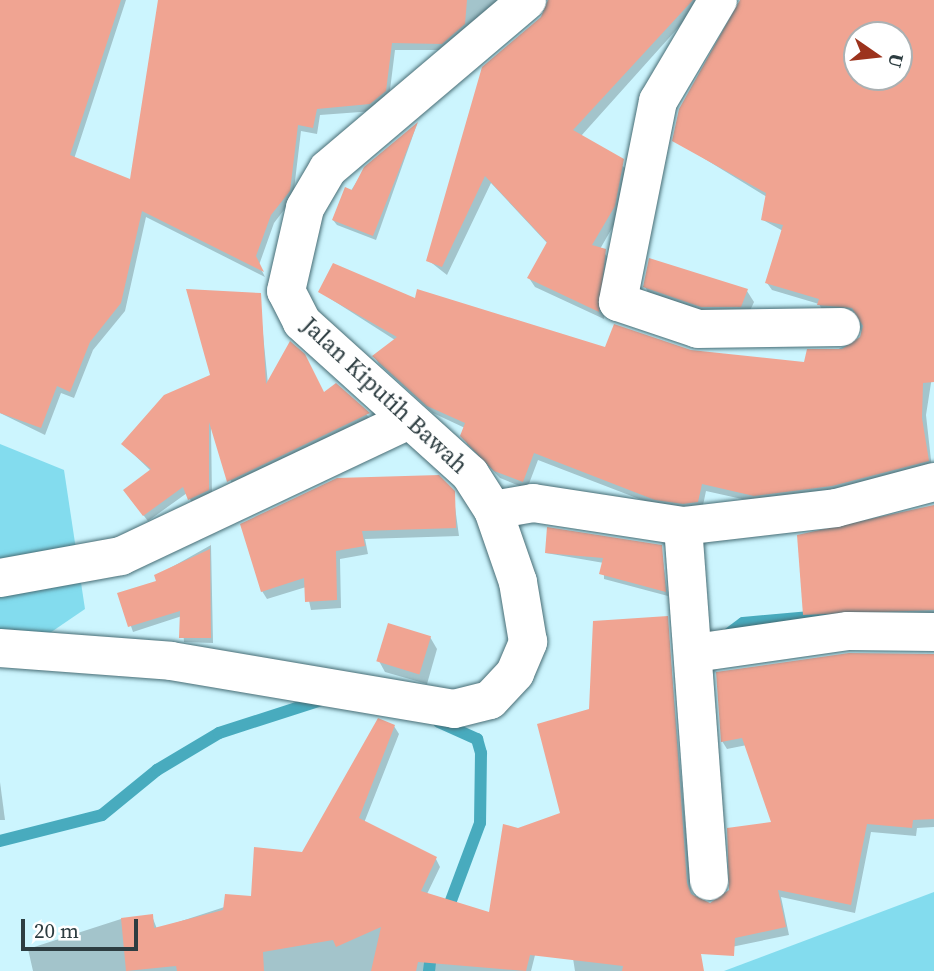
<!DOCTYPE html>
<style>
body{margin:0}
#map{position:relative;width:934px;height:971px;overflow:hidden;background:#ccf5fe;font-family:"Source Serif 4",serif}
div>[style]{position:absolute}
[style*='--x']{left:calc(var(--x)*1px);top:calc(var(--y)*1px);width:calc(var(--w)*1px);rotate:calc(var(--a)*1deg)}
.green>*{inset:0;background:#83dcee}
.shadow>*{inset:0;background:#0003}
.stream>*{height:12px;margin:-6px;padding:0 6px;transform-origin:6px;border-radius:6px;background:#48abbe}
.building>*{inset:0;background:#f0a492;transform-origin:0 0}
.roads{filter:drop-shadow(0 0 2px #476c74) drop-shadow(0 0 2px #476c74)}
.street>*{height:38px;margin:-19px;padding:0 19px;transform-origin:19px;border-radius:19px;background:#fff}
span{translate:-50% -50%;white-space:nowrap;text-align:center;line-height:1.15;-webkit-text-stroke:5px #fff;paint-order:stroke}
.street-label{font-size:24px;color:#2d3d41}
.north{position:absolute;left:843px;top:21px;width:70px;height:70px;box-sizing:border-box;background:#fff;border:2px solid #abb1b3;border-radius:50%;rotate:104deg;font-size:19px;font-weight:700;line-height:28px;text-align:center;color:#2d3d41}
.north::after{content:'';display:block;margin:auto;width:24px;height:32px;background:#9c331d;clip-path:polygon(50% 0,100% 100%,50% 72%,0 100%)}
.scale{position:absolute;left:21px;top:919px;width:117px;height:32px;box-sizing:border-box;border:4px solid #2d3d41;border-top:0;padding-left:9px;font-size:21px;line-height:24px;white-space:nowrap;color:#2d3d41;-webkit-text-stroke:5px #fff;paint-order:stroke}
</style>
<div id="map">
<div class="green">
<div style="clip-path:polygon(0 444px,64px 470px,85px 609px,0 667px)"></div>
<div style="clip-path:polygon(934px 892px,934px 971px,724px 971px)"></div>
</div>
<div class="shadow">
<div style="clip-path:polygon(0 0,126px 0,74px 159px,131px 182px,160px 0,509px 0,446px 50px,395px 50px,389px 98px,374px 111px,320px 115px,317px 134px,301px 131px,293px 198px,274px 223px,259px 265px,265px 277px,146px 217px,125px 311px,93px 350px,74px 398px,61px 393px,45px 435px,0 413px)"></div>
<div style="clip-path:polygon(549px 0,703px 0,581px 136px,628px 170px,619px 216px,600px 249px,610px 259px,604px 319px,535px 287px,529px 278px,548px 244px,491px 183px,447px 275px,428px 260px)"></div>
<div style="clip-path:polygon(evenodd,741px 0,934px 0,934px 364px,926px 415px,932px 469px,837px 494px,760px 503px,706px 491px,702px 510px,660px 507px,538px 460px,527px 489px,500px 478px,467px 444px,465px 428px,433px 413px,379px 364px,374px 356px,395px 340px,320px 292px,416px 301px,606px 349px,806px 364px,862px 338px,859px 316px,824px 313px,819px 304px,772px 290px,767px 283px,783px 231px,763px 220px,767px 197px,674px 140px,741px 0,857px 35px,899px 35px,899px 77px,857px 77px,857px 35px)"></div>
<div style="clip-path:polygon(417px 124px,376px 240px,337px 225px,333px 220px,365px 168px)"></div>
<div style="clip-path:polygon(645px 287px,747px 291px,754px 302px,747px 317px,709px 318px,652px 299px)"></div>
<div style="clip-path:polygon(259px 294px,268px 384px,324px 394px,336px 385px,372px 420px,233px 487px,211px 427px,212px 497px,193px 505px,187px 493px,148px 521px,129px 497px,151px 471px,123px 444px,212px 376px)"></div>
<div style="clip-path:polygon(453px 492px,459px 536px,365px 539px,368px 554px,340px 559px,341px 608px,311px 610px,306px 587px,267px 599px,262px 591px,242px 525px)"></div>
<div style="clip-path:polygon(934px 506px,934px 616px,809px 622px,805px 615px)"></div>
<div style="clip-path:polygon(211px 545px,213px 643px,184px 642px,182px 616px,133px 632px,120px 594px,159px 582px,156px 576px)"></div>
<div style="clip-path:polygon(661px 547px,668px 596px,604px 579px,604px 563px,546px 553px)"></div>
<div style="clip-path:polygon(667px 617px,691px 891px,698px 902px,712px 905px,731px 891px,773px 823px,747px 745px,727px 749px,722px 741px,934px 656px,934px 827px,917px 828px,916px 836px,871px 832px,855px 913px,781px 897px,789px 935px,664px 961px,670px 971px,575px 971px,558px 864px,531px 971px,33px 971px,28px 949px,121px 919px,152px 916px,157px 929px,252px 898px,302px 854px,394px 726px,399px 734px,364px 823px,436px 859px,440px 867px,427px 894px,491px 914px,518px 830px,562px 814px,591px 711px)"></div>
<div style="clip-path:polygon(430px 637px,437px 649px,427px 684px,385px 672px,379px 661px)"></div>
<div style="clip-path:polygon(0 782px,5px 820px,0 820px)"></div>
</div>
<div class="stream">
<div style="--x:723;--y:638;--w:25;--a:-37"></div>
<div style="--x:743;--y:623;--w:90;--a:-5.1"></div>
<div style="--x:439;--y:722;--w:42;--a:24.1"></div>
<div style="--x:477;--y:739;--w:15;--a:74"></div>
<div style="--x:481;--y:753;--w:70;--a:90.8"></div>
<div style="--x:480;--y:823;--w:97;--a:110.5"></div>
<div style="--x:0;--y:841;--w:105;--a:-14.3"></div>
<div style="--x:102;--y:815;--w:71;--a:-39.3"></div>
<div style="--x:157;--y:770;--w:72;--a:-30.8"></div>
<div style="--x:219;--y:733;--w:110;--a:-17.9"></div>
<div style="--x:429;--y:971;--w:24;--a:-83"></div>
</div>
<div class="building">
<div style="clip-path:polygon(0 0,121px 0,70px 155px,130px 179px,158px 0,467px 0,465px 24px,442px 44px,392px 43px,386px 91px,370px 104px,317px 109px,313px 128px,298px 125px,290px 191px,271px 215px,256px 256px,264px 272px,142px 211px,121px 303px,90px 342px,70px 392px,57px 386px,41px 428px,0 413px)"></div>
<div style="clip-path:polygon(548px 0,693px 0,573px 130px,624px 159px,615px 206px,592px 245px,606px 249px,599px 312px,527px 278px,547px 242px,485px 176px,442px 267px,426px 261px,482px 67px,541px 17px)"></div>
<div style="clip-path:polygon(evenodd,740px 0,934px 0,934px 382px,923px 383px,922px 418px,929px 461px,832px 486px,754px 496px,702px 484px,698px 502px,683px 504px,655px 500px,534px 453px,523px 482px,494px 471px,460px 436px,465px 423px,427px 406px,372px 356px,397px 337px,318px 292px,333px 263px,415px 298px,417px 289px,605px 347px,614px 324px,691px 350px,804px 362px,807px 349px,842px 349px,860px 337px,863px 326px,852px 308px,817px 305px,819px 299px,765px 283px,783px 225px,761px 220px,766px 193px,672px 141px,679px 109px,740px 0,857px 35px,899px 35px,899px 77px,857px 77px,857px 35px)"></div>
<div style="clip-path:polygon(418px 122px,373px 236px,332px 220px,345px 187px,352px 190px,364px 167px)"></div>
<div style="clip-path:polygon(649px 258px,748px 289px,741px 307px,701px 307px,643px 287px)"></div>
<div style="clip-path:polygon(186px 289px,261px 293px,266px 384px,290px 341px,305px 354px,324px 392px,336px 383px,370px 413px,227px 482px,209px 422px,209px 490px,188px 500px,183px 487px,143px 516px,123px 490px,151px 469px,121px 444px,164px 395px,210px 375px)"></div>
<div style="clip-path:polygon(439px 475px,455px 491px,456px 528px,362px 531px,365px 546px,336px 551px,337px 600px,305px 602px,304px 578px,261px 592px,240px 524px,337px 478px)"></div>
<div style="clip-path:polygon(934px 505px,934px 610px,803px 615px,797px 535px)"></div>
<div style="clip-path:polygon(547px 527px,662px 545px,666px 592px,599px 574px,603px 558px,545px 553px)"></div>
<div style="clip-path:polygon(210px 538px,211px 638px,179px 638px,180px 611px,128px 627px,117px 593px,156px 581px,154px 575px,210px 549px)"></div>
<div style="clip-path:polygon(668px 616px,687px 883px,691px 894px,710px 903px,729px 890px,727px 828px,771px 822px,742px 738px,721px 742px,716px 672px,849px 653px,934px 654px,934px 819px,913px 820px,912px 828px,867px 824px,851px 905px,778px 890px,786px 927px,735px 938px,734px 956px,701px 954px,704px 971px,622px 971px,623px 966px,530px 955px,526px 971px,418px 962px,416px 971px,371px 971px,381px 927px,336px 947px,333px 940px,263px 952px,264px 971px,177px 971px,176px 966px,126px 971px,121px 918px,153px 914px,154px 928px,223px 910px,225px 894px,251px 896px,254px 847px,302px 852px,378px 718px,395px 725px,359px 818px,437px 857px,421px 891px,489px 912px,503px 824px,518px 828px,560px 813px,537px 724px,589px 709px,593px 621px)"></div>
<div style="left:388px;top:623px;width:45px;height:40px;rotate:17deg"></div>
</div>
<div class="roads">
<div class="street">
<div style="--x:718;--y:0;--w:117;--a:120.7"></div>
<div style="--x:658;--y:101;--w:205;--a:101.3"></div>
<div style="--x:618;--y:302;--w:84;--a:18.6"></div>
<div style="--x:698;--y:329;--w:143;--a:-0.8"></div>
<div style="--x:493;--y:510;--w:41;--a:-9.9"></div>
<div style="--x:533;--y:503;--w:152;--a:8.7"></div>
<div style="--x:683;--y:526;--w:356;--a:85.8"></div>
<div style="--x:683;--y:526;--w:154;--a:-6.7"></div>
<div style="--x:836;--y:508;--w:101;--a:-14.9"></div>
<div style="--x:0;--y:578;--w:123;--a:-10.3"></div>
<div style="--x:121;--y:556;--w:318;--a:-25.3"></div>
<div style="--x:0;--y:648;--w:171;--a:4.3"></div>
<div style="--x:171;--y:661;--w:287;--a:9.6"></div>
<div style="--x:454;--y:709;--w:37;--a:-14"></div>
<div style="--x:490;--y:700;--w:37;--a:-47"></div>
<div style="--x:515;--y:673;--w:34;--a:-67"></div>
<div style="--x:528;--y:642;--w:61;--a:-99.5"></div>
<div style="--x:518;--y:582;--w:76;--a:-109.1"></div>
<div style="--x:493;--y:510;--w:43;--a:-122.6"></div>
<div style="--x:470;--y:474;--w:227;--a:-137.9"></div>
<div style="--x:302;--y:322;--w:35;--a:-117"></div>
<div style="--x:286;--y:291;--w:85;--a:-77.1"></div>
<div style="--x:305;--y:208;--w:45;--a:-59.5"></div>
<div style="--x:328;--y:169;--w:261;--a:-40.3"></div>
<div style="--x:695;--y:653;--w:155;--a:-8.2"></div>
<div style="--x:848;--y:631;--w:86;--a:0.7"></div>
</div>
</div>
<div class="street-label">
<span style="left:385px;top:395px;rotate:43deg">Jalan Kiputih Bawah</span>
</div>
<div class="north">U</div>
<div class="scale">20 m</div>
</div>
